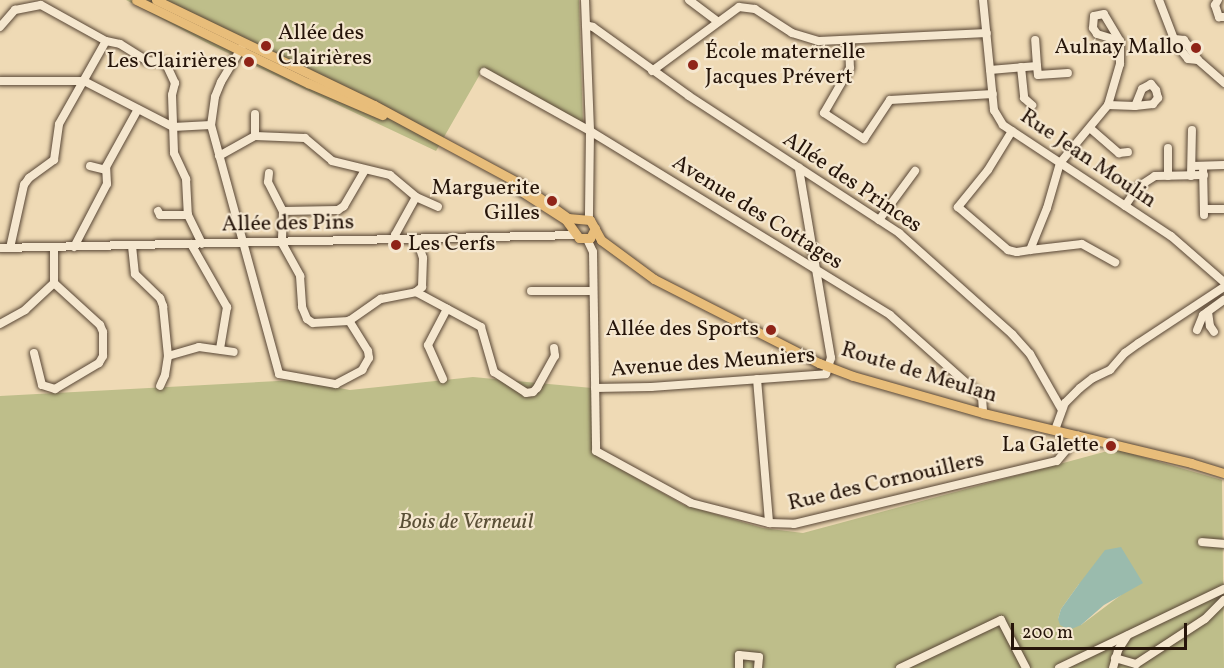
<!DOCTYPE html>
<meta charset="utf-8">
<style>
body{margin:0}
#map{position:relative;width:1224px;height:668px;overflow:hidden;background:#efdab5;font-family:Vollkorn,serif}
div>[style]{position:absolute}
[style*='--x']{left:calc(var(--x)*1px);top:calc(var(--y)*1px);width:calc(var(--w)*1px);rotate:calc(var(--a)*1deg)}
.green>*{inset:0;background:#bebe8a}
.water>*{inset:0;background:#9abbad}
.roads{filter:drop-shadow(0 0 2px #584635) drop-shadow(0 0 2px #584635)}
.minor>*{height:8px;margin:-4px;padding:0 4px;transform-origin:4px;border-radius:4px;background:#f5e7cf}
.major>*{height:9px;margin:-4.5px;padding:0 4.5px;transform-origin:4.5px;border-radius:4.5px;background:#e8bd7a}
.dots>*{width:16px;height:16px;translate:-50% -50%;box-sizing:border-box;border:3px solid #f5e7cf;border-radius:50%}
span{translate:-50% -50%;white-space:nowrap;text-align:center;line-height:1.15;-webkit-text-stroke:4.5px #f5e7cf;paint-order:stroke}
.poi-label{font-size:22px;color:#26150a}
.left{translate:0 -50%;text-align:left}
.right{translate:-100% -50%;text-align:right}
.street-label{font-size:22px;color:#26150a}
.park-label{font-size:22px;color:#5b5037;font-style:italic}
.scale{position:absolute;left:1011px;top:623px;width:176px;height:27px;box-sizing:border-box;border:3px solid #26150a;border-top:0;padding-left:8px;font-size:18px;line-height:21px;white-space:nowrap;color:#26150a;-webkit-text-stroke:4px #f5e7cf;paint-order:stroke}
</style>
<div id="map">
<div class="green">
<div style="clip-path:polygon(126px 0,579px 0,583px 125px,483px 69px,436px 151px,211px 45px)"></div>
<div style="clip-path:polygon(evenodd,473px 377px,592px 388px,592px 453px,684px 505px,763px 528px,803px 533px,1115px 449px,1222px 480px,1224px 668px,0 668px,0 396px,297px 380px,350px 390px,473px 377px,1079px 584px,1121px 595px,1081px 625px,1058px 619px,1061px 609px,1079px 584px)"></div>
</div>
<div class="water">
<div style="clip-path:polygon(1121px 547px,1143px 583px,1104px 605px,1081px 625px,1069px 630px,1060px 625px,1058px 619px,1061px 609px,1079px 584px,1105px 550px)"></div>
</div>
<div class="roads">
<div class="minor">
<div style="--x:585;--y:0;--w:131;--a:87.8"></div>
<div style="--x:590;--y:131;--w:88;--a:90.7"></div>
<div style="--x:689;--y:0;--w:35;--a:37"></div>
<div style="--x:983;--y:0;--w:111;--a:84.3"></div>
<div style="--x:994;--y:110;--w:17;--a:59"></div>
<div style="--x:1003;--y:125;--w:201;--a:33.5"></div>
<div style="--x:1171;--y:236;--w:70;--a:41"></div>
<div style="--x:1159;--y:0;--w:47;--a:68.9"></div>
<div style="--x:1176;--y:44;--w:19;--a:51"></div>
<div style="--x:1188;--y:59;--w:10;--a:6"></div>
<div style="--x:1218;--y:0;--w:6;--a:121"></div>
<div style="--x:1215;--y:5;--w:13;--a:72"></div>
<div style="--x:1219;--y:17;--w:5;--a:0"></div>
<div style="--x:586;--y:25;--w:7;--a:16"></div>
<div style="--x:593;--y:27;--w:118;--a:35.7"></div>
<div style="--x:689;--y:96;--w:251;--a:33.1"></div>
<div style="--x:899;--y:233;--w:152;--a:41.8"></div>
<div style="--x:1012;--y:334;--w:27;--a:48"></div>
<div style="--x:1030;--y:354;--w:64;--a:60.3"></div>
<div style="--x:0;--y:27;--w:23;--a:-49"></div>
<div style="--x:15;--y:10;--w:26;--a:-11"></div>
<div style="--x:41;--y:5;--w:74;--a:29"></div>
<div style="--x:106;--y:41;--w:14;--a:12"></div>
<div style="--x:120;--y:44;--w:32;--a:32"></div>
<div style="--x:147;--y:61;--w:16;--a:4"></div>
<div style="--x:163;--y:62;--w:6;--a:45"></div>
<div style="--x:167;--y:66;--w:19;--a:65"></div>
<div style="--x:175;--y:83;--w:12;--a:104"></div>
<div style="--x:172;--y:95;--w:58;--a:88"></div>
<div style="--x:174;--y:153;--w:29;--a:65"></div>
<div style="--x:186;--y:179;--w:36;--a:87"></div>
<div style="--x:188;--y:215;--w:32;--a:64"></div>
<div style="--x:1175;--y:39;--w:9;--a:6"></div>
<div style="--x:1184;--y:40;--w:24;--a:55"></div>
<div style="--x:1198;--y:60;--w:35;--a:41"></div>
<div style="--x:849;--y:41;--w:27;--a:88"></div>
<div style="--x:850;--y:68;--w:52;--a:120"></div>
<div style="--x:824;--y:113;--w:48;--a:33"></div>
<div style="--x:864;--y:139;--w:47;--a:-56.3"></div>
<div style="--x:890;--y:100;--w:103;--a:-3.3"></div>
<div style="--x:242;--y:47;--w:41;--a:121"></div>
<div style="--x:221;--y:82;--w:16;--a:112"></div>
<div style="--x:215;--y:97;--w:28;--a:98"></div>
<div style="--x:211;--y:125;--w:258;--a:74.7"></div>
<div style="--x:279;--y:374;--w:58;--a:10"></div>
<div style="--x:336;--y:384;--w:30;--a:-28"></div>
<div style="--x:362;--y:370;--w:14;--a:-60"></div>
<div style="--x:369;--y:358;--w:7;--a:-98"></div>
<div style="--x:368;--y:351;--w:36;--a:-122"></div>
<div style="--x:1037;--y:66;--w:9;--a:84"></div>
<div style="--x:1038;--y:75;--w:30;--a:-4"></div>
<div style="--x:1021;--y:67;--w:31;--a:84"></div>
<div style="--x:1024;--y:98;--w:11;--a:41"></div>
<div style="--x:990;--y:70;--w:47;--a:-4.9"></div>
<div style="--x:1037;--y:66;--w:26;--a:-94"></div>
<div style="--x:652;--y:71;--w:108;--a:-36.3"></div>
<div style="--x:739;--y:7;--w:16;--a:7"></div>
<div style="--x:755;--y:9;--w:44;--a:33"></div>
<div style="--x:792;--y:33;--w:28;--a:17"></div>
<div style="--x:819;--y:41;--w:168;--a:-2.7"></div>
<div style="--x:484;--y:72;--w:121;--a:29.1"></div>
<div style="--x:590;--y:131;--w:352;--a:31.5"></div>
<div style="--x:890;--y:315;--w:123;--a:41.7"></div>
<div style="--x:982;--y:397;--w:16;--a:86"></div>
<div style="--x:0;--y:81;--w:84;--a:0"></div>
<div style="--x:84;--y:81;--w:100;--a:27.3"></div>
<div style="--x:173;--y:127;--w:38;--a:-3"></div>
<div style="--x:1108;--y:105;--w:27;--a:2"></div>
<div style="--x:1135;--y:106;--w:18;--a:-6"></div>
<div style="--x:1153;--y:104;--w:8;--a:-50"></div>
<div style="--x:1158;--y:98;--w:8;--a:-104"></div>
<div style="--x:1156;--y:90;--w:8;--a:-130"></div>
<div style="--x:1151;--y:84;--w:10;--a:151"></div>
<div style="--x:1142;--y:89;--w:18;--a:112"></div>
<div style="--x:255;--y:114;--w:22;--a:90"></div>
<div style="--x:1091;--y:129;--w:37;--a:41"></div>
<div style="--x:1119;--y:153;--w:9;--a:-6"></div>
<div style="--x:1012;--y:131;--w:46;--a:121.6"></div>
<div style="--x:988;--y:170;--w:48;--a:129"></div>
<div style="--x:958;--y:207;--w:66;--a:40.7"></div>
<div style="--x:1008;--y:250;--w:9;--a:13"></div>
<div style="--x:1017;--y:252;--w:13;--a:-9"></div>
<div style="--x:1030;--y:250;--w:45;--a:-68"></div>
<div style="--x:1047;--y:208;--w:47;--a:-73.9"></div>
<div style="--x:1060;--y:163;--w:75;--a:-50.4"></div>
<div style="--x:1108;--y:105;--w:43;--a:-73.7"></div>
<div style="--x:1120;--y:64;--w:23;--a:-90"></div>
<div style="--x:1120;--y:41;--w:31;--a:-121"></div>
<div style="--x:1104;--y:14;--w:10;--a:169"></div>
<div style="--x:1094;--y:16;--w:12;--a:95"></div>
<div style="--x:1093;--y:28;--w:7;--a:56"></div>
<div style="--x:1097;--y:34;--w:24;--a:17"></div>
<div style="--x:219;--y:156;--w:41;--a:-29.1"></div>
<div style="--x:255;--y:136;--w:50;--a:2.3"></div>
<div style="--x:305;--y:138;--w:35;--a:40"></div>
<div style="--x:332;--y:161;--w:60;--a:13.6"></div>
<div style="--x:390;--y:175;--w:34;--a:40"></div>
<div style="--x:416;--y:197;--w:24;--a:24"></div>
<div style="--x:90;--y:166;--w:16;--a:14"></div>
<div style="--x:1192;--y:166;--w:32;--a:-2"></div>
<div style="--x:1203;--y:166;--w:49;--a:88.8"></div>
<div style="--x:365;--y:170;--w:42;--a:120.3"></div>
<div style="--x:344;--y:206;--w:7;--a:146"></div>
<div style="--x:338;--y:210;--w:55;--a:179"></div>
<div style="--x:283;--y:211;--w:32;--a:92"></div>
<div style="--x:282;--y:243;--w:38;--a:61"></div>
<div style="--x:300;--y:276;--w:31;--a:86"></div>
<div style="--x:302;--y:307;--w:13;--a:67"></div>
<div style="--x:307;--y:319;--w:7;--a:34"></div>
<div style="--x:313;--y:323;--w:36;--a:-3"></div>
<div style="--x:349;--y:321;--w:39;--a:-35"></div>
<div style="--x:381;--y:299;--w:36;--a:-11"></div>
<div style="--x:416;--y:292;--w:8;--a:-40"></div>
<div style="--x:422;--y:287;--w:29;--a:-88"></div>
<div style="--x:423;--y:258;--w:19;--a:-108"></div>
<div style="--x:269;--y:173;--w:9;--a:96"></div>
<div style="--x:268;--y:182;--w:33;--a:63"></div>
<div style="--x:1168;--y:176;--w:28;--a:-90"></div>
<div style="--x:1191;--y:176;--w:46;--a:-88.8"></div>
<div style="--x:1125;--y:206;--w:23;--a:-56"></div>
<div style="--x:1138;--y:187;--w:20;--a:-33"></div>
<div style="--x:1155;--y:176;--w:49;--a:-1.2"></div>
<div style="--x:1204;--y:209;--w:20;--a:0"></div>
<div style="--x:158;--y:211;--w:4;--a:63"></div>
<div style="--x:160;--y:215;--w:28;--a:0"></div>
<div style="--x:879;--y:220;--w:61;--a:-53.7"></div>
<div style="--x:587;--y:239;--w:14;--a:65"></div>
<div style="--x:593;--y:252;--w:199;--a:89.1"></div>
<div style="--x:596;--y:451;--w:108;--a:28.7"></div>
<div style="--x:691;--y:503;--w:81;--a:14.4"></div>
<div style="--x:769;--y:523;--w:25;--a:2"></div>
<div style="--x:794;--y:524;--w:270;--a:-13.5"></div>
<div style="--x:1057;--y:461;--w:33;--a:-50"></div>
<div style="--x:395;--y:240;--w:5;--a:-90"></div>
<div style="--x:395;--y:235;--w:43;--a:-61.1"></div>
<div style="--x:191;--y:244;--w:73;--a:60.3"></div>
<div style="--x:227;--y:307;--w:43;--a:99.5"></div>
<div style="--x:132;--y:246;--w:28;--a:84"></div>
<div style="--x:135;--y:274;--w:35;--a:44"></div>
<div style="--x:160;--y:298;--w:9;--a:69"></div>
<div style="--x:163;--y:306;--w:50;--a:84.3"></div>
<div style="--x:168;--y:356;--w:19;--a:99"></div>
<div style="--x:165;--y:375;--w:12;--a:114"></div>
<div style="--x:74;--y:247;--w:71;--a:-62.4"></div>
<div style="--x:107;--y:184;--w:17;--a:-93"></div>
<div style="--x:106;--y:167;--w:66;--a:-61.1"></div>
<div style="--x:0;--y:248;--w:576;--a:-1.29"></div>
<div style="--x:10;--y:248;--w:65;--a:-77.5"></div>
<div style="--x:24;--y:185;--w:9;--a:-54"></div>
<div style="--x:29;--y:178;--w:31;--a:-36"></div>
<div style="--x:54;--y:160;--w:36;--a:-82"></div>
<div style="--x:59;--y:124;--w:95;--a:-60.5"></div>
<div style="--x:1030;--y:250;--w:52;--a:-6.6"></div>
<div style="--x:1082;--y:244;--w:38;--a:29"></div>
<div style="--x:531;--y:291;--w:62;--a:0"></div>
<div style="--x:416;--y:292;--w:74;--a:28.3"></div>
<div style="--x:481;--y:327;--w:47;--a:73.9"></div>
<div style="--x:494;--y:372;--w:38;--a:33"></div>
<div style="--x:526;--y:393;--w:7;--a:-8"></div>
<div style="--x:533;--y:392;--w:6;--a:-45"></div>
<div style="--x:537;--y:388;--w:37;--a:-61"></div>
<div style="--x:555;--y:356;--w:8;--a:-97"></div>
<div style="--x:1208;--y:312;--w:14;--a:82"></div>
<div style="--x:1210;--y:326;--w:7;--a:56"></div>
<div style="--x:0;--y:324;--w:29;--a:-29"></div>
<div style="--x:25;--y:310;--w:40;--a:-43"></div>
<div style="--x:54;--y:283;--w:36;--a:-90"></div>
<div style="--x:1197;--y:330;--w:16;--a:-68"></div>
<div style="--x:1203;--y:315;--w:26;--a:-36"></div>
<div style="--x:34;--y:353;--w:33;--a:76"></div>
<div style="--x:42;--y:385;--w:14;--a:17"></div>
<div style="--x:55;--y:389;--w:51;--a:-30.6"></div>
<div style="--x:99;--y:363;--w:8;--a:-60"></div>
<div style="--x:103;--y:356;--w:24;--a:-90"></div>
<div style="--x:103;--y:332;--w:8;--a:-113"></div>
<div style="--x:100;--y:325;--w:62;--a:-137.6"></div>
<div style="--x:168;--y:356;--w:32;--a:-16"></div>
<div style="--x:199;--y:347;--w:35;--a:8"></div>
<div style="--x:443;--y:379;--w:37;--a:-114"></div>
<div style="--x:428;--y:345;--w:41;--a:-62.2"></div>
<div style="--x:757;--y:379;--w:144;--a:85.2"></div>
<div style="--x:595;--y:388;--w:56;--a:-1"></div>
<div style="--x:651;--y:387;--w:175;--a:-4.2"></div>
<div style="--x:826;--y:374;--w:17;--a:-73"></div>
<div style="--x:831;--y:358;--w:193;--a:-99.6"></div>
<div style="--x:1055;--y:430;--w:29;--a:-70"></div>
<div style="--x:1065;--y:403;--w:21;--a:-45"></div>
<div style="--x:1080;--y:388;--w:16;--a:-38"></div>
<div style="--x:1093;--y:378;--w:19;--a:-25"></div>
<div style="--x:1110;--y:370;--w:23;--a:-49"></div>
<div style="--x:1125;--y:353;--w:17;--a:-36"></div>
<div style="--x:1139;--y:343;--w:102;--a:-33.4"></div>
<div style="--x:1202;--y:542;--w:22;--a:5"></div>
<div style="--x:1115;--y:658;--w:22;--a:16"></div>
<div style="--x:1136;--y:664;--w:82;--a:-33.1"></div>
<div style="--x:1205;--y:619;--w:27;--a:-45"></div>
<div style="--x:739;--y:668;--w:13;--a:-90"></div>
<div style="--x:739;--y:655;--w:20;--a:6"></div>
<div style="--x:759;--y:657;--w:11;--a:95"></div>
<div style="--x:900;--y:668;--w:112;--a:-25.4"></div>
<div style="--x:1001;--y:620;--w:54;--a:62.5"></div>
<div style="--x:1059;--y:668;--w:183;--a:-25.6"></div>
<div style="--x:1113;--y:668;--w:19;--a:-74"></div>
<div style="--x:1118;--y:650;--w:17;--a:-57"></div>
</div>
<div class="major">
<div style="--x:136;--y:0;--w:191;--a:25.8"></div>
<div style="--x:308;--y:83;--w:81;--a:23.4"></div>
<div style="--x:156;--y:0;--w:242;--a:25.7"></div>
<div style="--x:374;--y:105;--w:165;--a:28.3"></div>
<div style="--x:519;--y:183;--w:60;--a:35.5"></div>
<div style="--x:568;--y:218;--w:22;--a:5"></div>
<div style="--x:590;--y:220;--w:23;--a:61"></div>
<div style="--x:601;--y:240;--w:66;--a:36.3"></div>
<div style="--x:654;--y:279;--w:185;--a:27"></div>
<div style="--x:819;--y:363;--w:36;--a:21"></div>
<div style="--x:853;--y:376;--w:135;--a:15.9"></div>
<div style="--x:983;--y:413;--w:214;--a:13.5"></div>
<div style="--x:1191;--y:463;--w:34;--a:17"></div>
<div style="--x:513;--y:186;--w:63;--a:32.7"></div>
<div style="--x:566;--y:220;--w:22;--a:54"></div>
<div style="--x:579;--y:238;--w:11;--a:0"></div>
<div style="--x:590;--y:238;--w:11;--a:-63"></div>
</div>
</div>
<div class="dots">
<div style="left:266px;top:46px;background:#8f2418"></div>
<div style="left:1196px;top:48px;background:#8f2418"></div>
<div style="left:249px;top:62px;background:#8f2418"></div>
<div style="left:693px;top:65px;background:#8f2418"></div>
<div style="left:552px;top:201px;background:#8f2418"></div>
<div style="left:396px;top:245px;background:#8f2418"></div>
<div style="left:771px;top:330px;background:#8f2418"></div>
<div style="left:1111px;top:446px;background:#8f2418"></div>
</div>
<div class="poi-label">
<span class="left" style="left:278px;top:46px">Allée des<br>Clairières</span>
<span class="right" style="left:1184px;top:48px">Aulnay Mallo</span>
<span class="left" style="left:705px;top:65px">École maternelle<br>Jacques Prévert</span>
<span class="right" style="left:237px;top:62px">Les Clairières</span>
<span class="right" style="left:540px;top:201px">Marguerite<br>Gilles</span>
<span class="left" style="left:408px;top:245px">Les Cerfs</span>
<span class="right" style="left:759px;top:330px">Allée des Sports</span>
<span class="right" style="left:1099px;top:446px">La Galette</span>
</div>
<div class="street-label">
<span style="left:1088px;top:159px;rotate:34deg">Rue Jean Moulin</span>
<span style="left:852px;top:183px;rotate:34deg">Allée des Princes</span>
<span style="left:757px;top:213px;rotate:32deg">Avenue des Cottages</span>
<span style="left:288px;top:224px;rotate:-1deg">Allée des Pins</span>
<span style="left:713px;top:363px;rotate:-4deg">Avenue des Meuniers</span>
<span style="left:919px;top:373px;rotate:17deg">Route de Meulan</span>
<span style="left:886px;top:482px;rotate:-13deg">Rue des Cornouillers</span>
</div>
<div class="park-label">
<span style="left:466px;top:523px">Bois de Verneuil</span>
</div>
<div class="scale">200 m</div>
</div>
